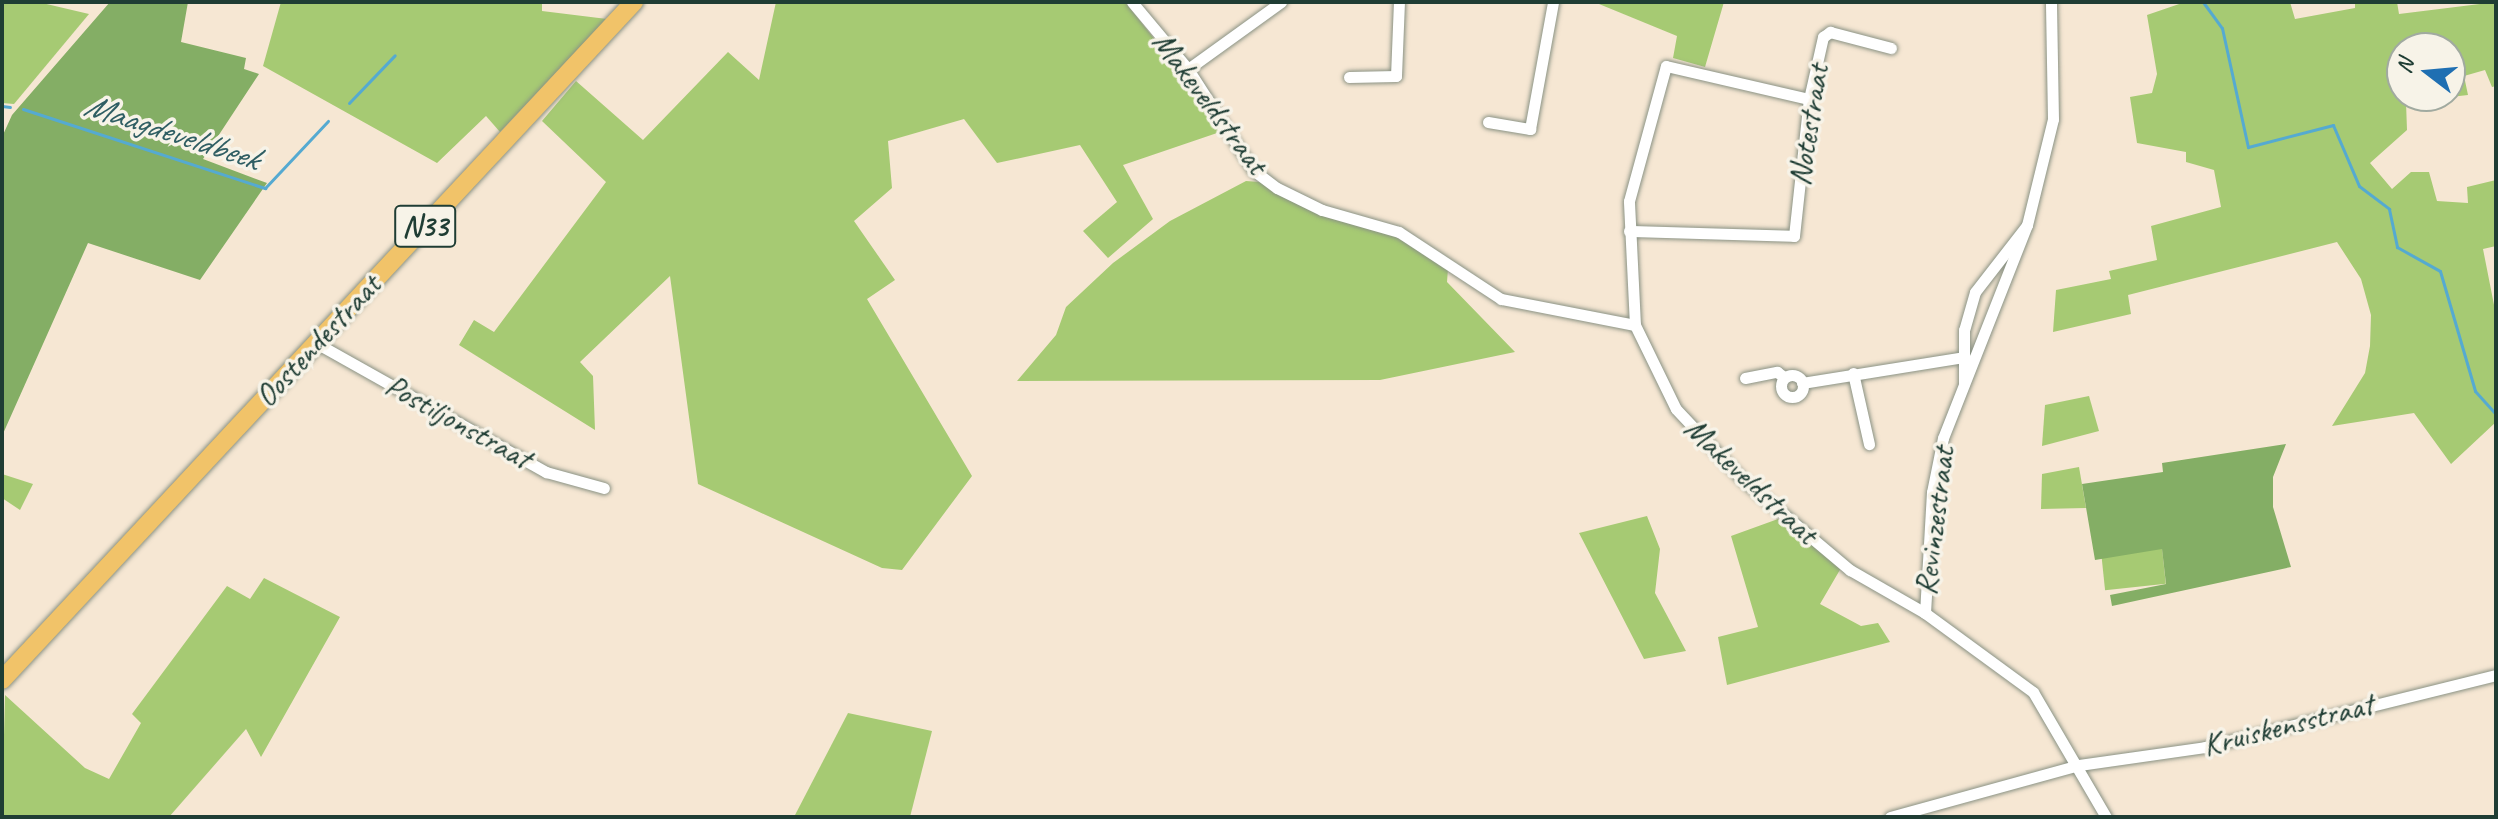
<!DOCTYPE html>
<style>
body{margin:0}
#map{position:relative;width:2498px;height:819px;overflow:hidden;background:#f6e7d3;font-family:Caveat,sans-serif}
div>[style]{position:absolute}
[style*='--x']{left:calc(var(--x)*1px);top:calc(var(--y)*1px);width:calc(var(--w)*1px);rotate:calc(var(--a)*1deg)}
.green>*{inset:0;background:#a6ca73;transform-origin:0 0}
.forest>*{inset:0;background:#84ae65}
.stream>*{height:3px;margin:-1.5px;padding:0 1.5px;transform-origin:1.5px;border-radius:1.5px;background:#55aad1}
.roads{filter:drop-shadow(0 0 2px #8a9284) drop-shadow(0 0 2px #8a9284)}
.minor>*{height:11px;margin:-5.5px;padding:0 5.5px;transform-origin:5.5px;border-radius:5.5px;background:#fff}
.minor>.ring{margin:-5.5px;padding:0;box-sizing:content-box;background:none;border:11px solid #fff;border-radius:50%}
.primary>*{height:18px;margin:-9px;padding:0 9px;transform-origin:9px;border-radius:9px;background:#f1c369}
span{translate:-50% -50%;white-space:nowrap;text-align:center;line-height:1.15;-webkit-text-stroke:7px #f7f3e8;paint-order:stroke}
.shield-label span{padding:2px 6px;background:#f7f3e8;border:2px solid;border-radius:6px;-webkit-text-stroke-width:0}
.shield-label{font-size:30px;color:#1f3d34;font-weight:700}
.street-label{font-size:32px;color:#1f3d34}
.water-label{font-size:34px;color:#2f5e63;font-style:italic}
.frame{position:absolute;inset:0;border:4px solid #1f3d34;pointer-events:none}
.north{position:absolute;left:2386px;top:32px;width:80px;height:80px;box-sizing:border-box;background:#f7f3e8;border:2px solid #a1aaa0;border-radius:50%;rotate:286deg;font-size:22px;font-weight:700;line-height:32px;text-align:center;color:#1f3d34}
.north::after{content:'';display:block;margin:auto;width:28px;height:36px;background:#1f6fb2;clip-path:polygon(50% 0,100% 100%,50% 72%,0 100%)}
</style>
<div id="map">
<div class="green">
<div style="clip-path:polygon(2px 2px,38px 2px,89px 14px,14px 104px,2px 103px)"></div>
<div style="clip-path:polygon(281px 2px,542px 2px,542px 11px,607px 19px,500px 132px,486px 116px,437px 163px,263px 66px)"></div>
<div style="clip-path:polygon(776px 2px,1125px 2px,1191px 85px,1220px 132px,1123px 165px,1153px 219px,1108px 258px,1083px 231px,1117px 202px,1080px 145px,997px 163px,964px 119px,888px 141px,892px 188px,854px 221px,895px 280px,867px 299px,972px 476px,902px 570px,882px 568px,698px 484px,670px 276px,580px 362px,593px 376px,595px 430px,459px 345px,474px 320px,494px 332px,606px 182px,542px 121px,576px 81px,643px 140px,728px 52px,759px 80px)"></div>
<div style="clip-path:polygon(1724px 2px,1705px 67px,1673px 58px,1677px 36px,1599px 4px)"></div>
<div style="clip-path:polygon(evenodd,2185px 2px,2290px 2px,2295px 19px,2355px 8px,2355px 2px,2397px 2px,2399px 14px,2496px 2px,2496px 86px,2492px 87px,2485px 70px,2464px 76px,2468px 95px,2406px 102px,2407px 130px,2370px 163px,2392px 189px,2411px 172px,2429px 172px,2437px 201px,2468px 203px,2467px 187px,2496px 180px,2496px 246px,2483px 249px,2496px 315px,2496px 422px,2451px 464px,2414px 413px,2332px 426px,2365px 373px,2370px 346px,2371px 315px,2361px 279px,2337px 242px,2128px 295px,2131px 314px,2053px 332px,2056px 290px,2111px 279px,2109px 271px,2157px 260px,2151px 226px,2221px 207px,2214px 170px,2186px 162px,2186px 152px,2137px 143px,2130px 97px,2152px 93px,2157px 74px,2147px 15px,2185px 2px,2402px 48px,2450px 48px,2450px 96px,2402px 96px,2402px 48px)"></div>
<div style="clip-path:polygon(1246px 181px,1259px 182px,1316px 213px,1382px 230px,1411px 245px,1448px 269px,1447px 282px,1515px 352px,1380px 380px,1017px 381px,1056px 335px,1066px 307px,1113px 263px,1170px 221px)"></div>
<div style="clip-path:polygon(2089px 396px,2099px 431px,2042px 446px,2045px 405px)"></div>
<div style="clip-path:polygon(2079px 467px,2086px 508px,2041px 509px,2042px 474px)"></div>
<div style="clip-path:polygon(2px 474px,33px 484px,20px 510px,2px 498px)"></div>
<div style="clip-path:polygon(1647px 516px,1660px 549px,1655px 593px,1686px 651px,1644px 659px,1579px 533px)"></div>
<div style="clip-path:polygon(1778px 519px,1841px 568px,1820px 604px,1861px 626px,1878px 623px,1890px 642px,1727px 685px,1718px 637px,1758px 627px,1731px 536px)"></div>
<div style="left:2162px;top:548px;width:36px;height:61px;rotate:84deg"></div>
<div style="clip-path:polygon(264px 578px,340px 617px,261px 757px,246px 729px,169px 817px,2px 817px,5px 695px,85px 768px,109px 779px,141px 723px,132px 714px,227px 586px,250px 599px)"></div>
<div style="clip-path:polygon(848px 713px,932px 731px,910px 817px,794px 817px)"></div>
</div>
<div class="forest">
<div style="clip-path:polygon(110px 2px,188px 2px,181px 42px,246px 58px,244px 69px,259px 74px,203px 159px,267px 183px,200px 280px,88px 243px,2px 436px,2px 137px,12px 115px)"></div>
<div style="clip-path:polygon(2286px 444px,2273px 477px,2273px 507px,2291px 567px,2112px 606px,2110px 595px,2166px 584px,2162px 549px,2095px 560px,2082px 484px,2163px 472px,2162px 463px)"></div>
</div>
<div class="stream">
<div style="--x:2203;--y:2;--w:32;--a:54"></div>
<div style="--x:2222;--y:28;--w:122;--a:77.7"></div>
<div style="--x:2248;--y:147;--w:88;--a:-14.5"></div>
<div style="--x:2333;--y:125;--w:66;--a:66.9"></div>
<div style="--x:2359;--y:186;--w:38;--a:37"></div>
<div style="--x:2389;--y:209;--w:39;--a:78"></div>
<div style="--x:2397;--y:247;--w:49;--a:29.2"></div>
<div style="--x:2440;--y:271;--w:125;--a:73.7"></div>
<div style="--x:2475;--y:391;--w:31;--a:48"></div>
<div style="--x:349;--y:103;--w:66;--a:-46.2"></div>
<div style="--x:2;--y:106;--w:8;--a:7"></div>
<div style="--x:23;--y:109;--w:255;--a:18.1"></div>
<div style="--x:265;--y:188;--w:92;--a:-46.8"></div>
</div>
<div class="roads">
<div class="minor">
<div style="--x:1132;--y:2;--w:87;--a:50.1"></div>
<div style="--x:1188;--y:69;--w:120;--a:57.2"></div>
<div style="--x:1253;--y:170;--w:30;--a:37"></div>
<div style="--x:1277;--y:188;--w:50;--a:26.1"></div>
<div style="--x:1322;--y:210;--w:80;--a:15.9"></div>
<div style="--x:1399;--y:232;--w:122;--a:33.3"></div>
<div style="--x:1501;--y:299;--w:136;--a:11"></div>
<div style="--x:1635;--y:325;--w:93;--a:64"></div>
<div style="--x:1676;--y:409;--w:98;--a:46.7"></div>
<div style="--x:1743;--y:480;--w:140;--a:40.1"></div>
<div style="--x:1850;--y:570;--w:86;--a:29.8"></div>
<div style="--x:1925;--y:613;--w:134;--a:36.2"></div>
<div style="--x:2033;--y:692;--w:145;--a:59.7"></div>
<div style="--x:1188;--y:69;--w:115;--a:-35.8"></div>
<div style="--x:1349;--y:77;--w:47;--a:-1.2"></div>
<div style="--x:1396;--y:76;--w:74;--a:-87.7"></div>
<div style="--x:1488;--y:122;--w:43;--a:9.5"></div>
<div style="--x:1530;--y:129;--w:129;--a:-79.7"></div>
<div style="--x:2027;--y:225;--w:109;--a:-76.2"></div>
<div style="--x:2053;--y:119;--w:117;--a:-91"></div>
<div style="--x:1629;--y:231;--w:165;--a:1.7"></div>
<div style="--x:1794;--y:236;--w:138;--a:-83.8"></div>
<div style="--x:1809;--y:99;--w:64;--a:-77.3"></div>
<div style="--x:1823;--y:37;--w:9;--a:-36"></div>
<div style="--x:1830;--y:32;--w:63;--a:14.7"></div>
<div style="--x:1635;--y:325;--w:124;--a:-92.8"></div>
<div style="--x:1629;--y:201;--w:140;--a:-74.7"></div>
<div style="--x:1666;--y:66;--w:147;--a:13"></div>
<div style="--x:316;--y:343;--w:264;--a:29.3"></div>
<div style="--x:546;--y:472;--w:60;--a:15.4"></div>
<div style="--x:1853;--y:373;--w:73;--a:77.3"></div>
<div class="ring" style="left:1781px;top:375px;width:11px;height:11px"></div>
<div style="--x:1745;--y:378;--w:33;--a:-11"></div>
<div style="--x:1777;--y:372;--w:9;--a:36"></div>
<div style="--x:1802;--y:383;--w:165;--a:-9.1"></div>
<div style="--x:1925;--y:613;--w:121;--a:-86.7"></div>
<div style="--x:1932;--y:492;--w:55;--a:-78.5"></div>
<div style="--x:1943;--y:438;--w:229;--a:-68.5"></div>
<div style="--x:2027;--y:225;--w:85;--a:127.8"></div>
<div style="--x:1975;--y:292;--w:40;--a:106"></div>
<div style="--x:1964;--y:330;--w:53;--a:90"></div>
<div style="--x:1890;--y:817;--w:196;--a:-15.4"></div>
<div style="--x:2079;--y:765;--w:127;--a:-8.1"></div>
<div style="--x:2205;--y:747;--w:300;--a:-13.9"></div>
</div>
<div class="primary">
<div style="--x:2;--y:680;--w:927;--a:-47.01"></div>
</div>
</div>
<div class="shield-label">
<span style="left:425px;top:226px">N33</span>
</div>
<div class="street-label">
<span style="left:1210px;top:103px;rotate:53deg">Makeveldstraat</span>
<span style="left:1809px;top:125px;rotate:-81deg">Notestraat</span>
<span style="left:318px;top:341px;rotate:-47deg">Oostendestraat</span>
<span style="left:458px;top:422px;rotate:29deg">Postiljonstraat</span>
<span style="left:1751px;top:481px;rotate:43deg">Makeveldstraat</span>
<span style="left:1935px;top:521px;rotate:-83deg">Revinzestraat</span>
<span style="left:2288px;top:725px;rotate:-14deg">Kruiskensstraat</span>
</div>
<div class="water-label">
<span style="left:172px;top:131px;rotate:18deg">Maagdeveldbeek</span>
</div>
<div class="frame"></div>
<div class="north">N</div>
</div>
